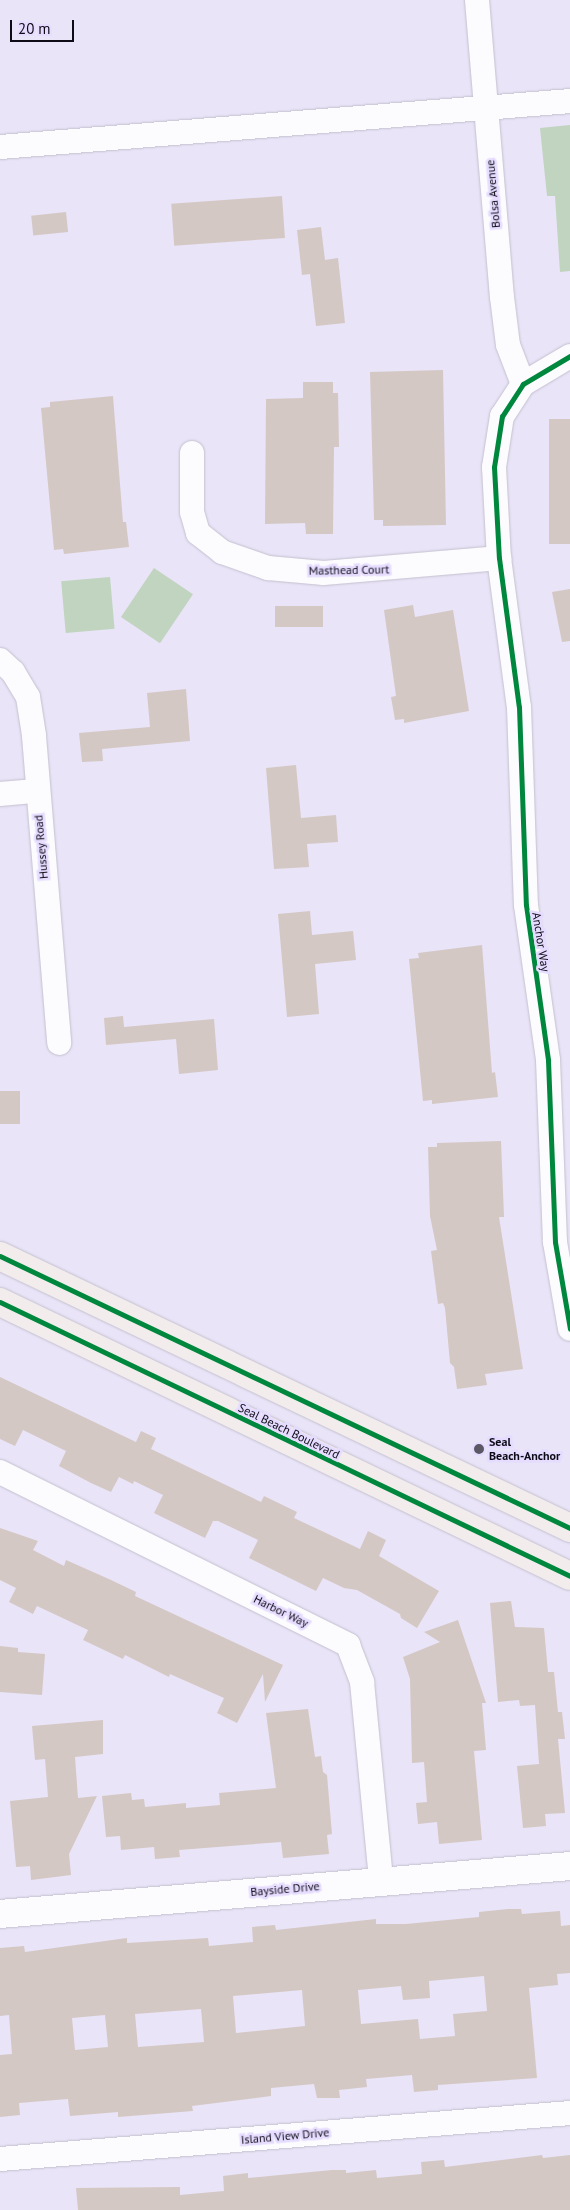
<!DOCTYPE html>
<style>
body{margin:0}
#map{position:relative;width:570px;height:2210px;overflow:hidden;background:#e9e4f7;font-family:"PT Sans",sans-serif}
div>[style]{position:absolute}
[style*='--x']{left:calc(var(--x)*1px);top:calc(var(--y)*1px);width:calc(var(--w)*1px);rotate:calc(var(--a)*1deg)}
.green>*{inset:0;background:#c0d4bf;transform-origin:0 0}
.building>*{inset:0;background:#d4c8c4;transform-origin:0 0}
.roads{filter:drop-shadow(0 0 1px #c4c0cf) drop-shadow(0 0 1px #c4c0cf)}
.minor>*{height:24px;margin:-12px;padding:0 12px;transform-origin:12px;border-radius:12px;background:#fcfbfe}
.tertiary>*{height:28px;margin:-14px;padding:0 14px;transform-origin:14px;border-radius:14px;background:#fcfbfe}
.primary>*{height:28px;margin:-14px;padding:0 14px;transform-origin:14px;border-radius:14px;background:#f2ecec}
.cycleway>*{height:5px;margin:-2.5px;padding:0 2.5px;transform-origin:2.5px;border-radius:2.5px;background:#00873e}
.dots>*{width:14px;height:14px;translate:-50% -50%;box-sizing:border-box;border:2px solid #e5dcff;border-radius:50%}
span{translate:-50% -50%;white-space:nowrap;text-align:center;line-height:1.15;-webkit-text-stroke:5px #e5dcff;paint-order:stroke}
.street-label{font-size:12px;color:#0e0b16}
.poi-label{font-size:12px;color:#0e0b16;font-weight:700}
.left{translate:0 -50%;text-align:left}
.scale{position:absolute;left:10px;top:20px;width:64px;height:22px;box-sizing:border-box;border:2px solid #0e0b16;border-top:0;padding-left:6px;font-size:15px;line-height:18px;white-space:nowrap;color:#0e0b16;-webkit-text-stroke:4px #e5dcff;paint-order:stroke}
</style>
<div id="map">
<div class="green">
<div style="clip-path:polygon(570px 125px,570px 271px,560px 272px,555px 196px,547px 196px,540px 128px)"></div>
<div style="left:154px;top:568px;width:47px;height:59px;rotate:34deg"></div>
<div style="left:110px;top:577px;width:52px;height:49px;rotate:85deg"></div>
</div>
<div class="building">
<div style="left:282px;top:196px;width:42px;height:111px;rotate:86deg"></div>
<div style="left:66px;top:212px;width:20px;height:35px;rotate:84deg"></div>
<div style="clip-path:polygon(321px 227px,325px 260px,338px 258px,345px 323px,316px 326px,310px 274px,302px 275px,297px 230px)"></div>
<div style="clip-path:polygon(443px 370px,446px 525px,383px 526px,383px 520px,374px 520px,370px 372px)"></div>
<div style="clip-path:polygon(303px 382px,333px 382px,333px 393px,338px 393px,339px 447px,334px 447px,333px 534px,306px 534px,305px 523px,265px 524px,266px 399px,303px 398px)"></div>
<div style="clip-path:polygon(113px 396px,123px 522px,126px 522px,129px 547px,64px 554px,63px 549px,54px 550px,41px 408px,50px 407px,50px 402px)"></div>
<div style="left:549px;top:419px;width:21px;height:125px"></div>
<div style="clip-path:polygon(570px 589px,570px 641px,562px 642px,552px 592px)"></div>
<div style="clip-path:polygon(413px 605px,415px 617px,453px 610px,469px 711px,404px 723px,404px 719px,395px 720px,391px 697px,396px 696px,384px 610px)"></div>
<div style="left:275px;top:606px;width:48px;height:21px"></div>
<div style="clip-path:polygon(186px 689px,190px 741px,102px 749px,103px 761px,82px 762px,79px 733px,150px 727px,147px 693px)"></div>
<div style="clip-path:polygon(296px 765px,301px 818px,336px 815px,338px 842px,307px 844px,309px 867px,274px 869px,266px 768px)"></div>
<div style="clip-path:polygon(310px 911px,312px 935px,353px 931px,356px 960px,315px 964px,319px 1014px,287px 1017px,278px 914px)"></div>
<div style="clip-path:polygon(482px 945px,492px 1073px,495px 1072px,498px 1097px,432px 1104px,432px 1100px,423px 1101px,409px 959px,419px 958px,418px 953px)"></div>
<div style="clip-path:polygon(123px 1016px,124px 1027px,214px 1019px,218px 1070px,179px 1074px,176px 1039px,106px 1045px,104px 1018px)"></div>
<div style="left:0;top:1091px;width:20px;height:33px"></div>
<div style="clip-path:polygon(501px 1141px,504px 1217px,499px 1217px,523px 1369px,485px 1374px,487px 1385px,457px 1389px,454px 1367px,450px 1363px,445px 1308px,443px 1303px,438px 1304px,431px 1251px,437px 1250px,430px 1216px,428px 1147px,437px 1147px,437px 1143px)"></div>
<div style="clip-path:polygon(0 1377px,136px 1442px,141px 1431px,156px 1438px,151px 1449px,261px 1502px,264px 1496px,297px 1512px,294px 1518px,360px 1549px,368px 1531px,386px 1540px,379px 1556px,439px 1591px,417px 1628px,401px 1618px,400px 1614px,357px 1590px,344px 1588px,323px 1578px,316px 1591px,249px 1558px,258px 1540px,218px 1521px,213px 1521px,205px 1538px,154px 1513px,163px 1495px,134px 1481px,133px 1484px,119px 1477px,111px 1492px,91px 1483px,59px 1466px,66px 1451px,23px 1430px,15px 1446px,0 1439px)"></div>
<div style="clip-path:polygon(0 1528px,38px 1541px,33px 1550px,64px 1566px,66px 1560px,111px 1580px,136px 1592px,135px 1596px,283px 1665px,265px 1702px,263px 1674px,237px 1723px,217px 1713px,224px 1698px,170px 1674px,169px 1677px,125px 1655px,123px 1659px,83px 1640px,88px 1630px,37px 1606px,33px 1614px,9px 1602px,16px 1588px,0 1580px)"></div>
<div style="clip-path:polygon(511px 1601px,515px 1627px,544px 1628px,548px 1672px,554px 1672px,558px 1712px,562px 1712px,565px 1739px,558px 1739px,565px 1813px,545px 1814px,546px 1826px,523px 1828px,517px 1766px,539px 1764px,535px 1705px,520px 1706px,519px 1700px,498px 1702px,490px 1603px)"></div>
<div style="clip-path:polygon(458px 1620px,486px 1703px,482px 1703px,486px 1750px,474px 1751px,482px 1840px,439px 1844px,437px 1822px,418px 1824px,416px 1803px,427px 1802px,424px 1762px,412px 1763px,410px 1679px,403px 1657px,440px 1642px,424px 1632px)"></div>
<div style="clip-path:polygon(0 1646px,18px 1648px,18px 1652px,45px 1654px,42px 1695px,0 1692px)"></div>
<div style="clip-path:polygon(308px 1709px,315px 1757px,321px 1756px,323px 1772px,327px 1775px,332px 1834px,327px 1835px,329px 1854px,283px 1858px,281px 1842px,179px 1850px,180px 1857px,155px 1859px,154px 1847px,121px 1850px,120px 1836px,106px 1837px,102px 1796px,131px 1793px,132px 1800px,144px 1799px,145px 1807px,186px 1803px,186px 1808px,220px 1805px,219px 1793px,276px 1788px,266px 1713px)"></div>
<div style="clip-path:polygon(103px 1720px,103px 1754px,75px 1757px,78px 1798px,97px 1796px,69px 1854px,71px 1875px,31px 1880px,30px 1866px,16px 1867px,10px 1801px,48px 1797px,45px 1759px,35px 1760px,32px 1726px)"></div>
<div style="clip-path:polygon(evenodd,508px 1909px,521px 1909px,522px 1914px,560px 1911px,561px 1926px,570px 1925px,570px 1973px,557px 1974px,558px 1985px,529px 1988px,537px 2078px,438px 2085px,438px 2090px,414px 2092px,412px 2075px,366px 2079px,367px 2087px,339px 2090px,340px 2098px,317px 2098px,314px 2084px,271px 2088px,271px 2096px,192px 2106px,193px 2111px,118px 2117px,118px 2112px,70px 2116px,68px 2099px,19px 2103px,20px 2115px,0 2117px,0 2055px,12px 2054px,9px 2015px,0 2016px,0 1948px,24px 1946px,25px 1952px,127px 1938px,127px 1943px,208px 1938px,209px 1946px,253px 1942px,252px 1927px,275px 1925px,276px 1930px,376px 1919px,376px 1924px,406px 1924px,479px 1917px,479px 1912px,508px 1909px,484px 1976px,487px 2011px,453px 2014px,455px 2036px,420px 2039px,418px 2019px,361px 2024px,358px 1990px,401px 1986px,403px 2000px,430px 1998px,429px 1981px,484px 1976px,508px 1909px,302px 1990px,305px 2026px,236px 2033px,233px 1996px,302px 1990px,508px 1909px,201px 2009px,204px 2042px,138px 2047px,135px 2014px,201px 2009px,508px 1909px,105px 2015px,108px 2047px,75px 2050px,72px 2018px,105px 2015px)"></div>
<div style="clip-path:polygon(542px 2155px,543px 2158px,570px 2155px,570px 2210px,78px 2210px,76px 2188px,180px 2187px,180px 2195px,224px 2191px,223px 2176px,248px 2173px,248px 2178px,332px 2170px,346px 2170px,346px 2173px,376px 2170px,377px 2178px,422px 2174px,421px 2162px,444px 2160px,445px 2167px)"></div>
</div>
<div class="roads">
<div class="minor">
<div style="--x:477;--y:0;--w:298;--a:85.2"></div>
<div style="--x:502;--y:297;--w:48;--a:82.9"></div>
<div style="--x:508;--y:345;--w:42;--a:69"></div>
<div style="--x:0;--y:147;--w:572;--a:-4.61"></div>
<div style="--x:570;--y:356;--w:55;--a:149.2"></div>
<div style="--x:523;--y:384;--w:38;--a:123"></div>
<div style="--x:502;--y:416;--w:52;--a:98.9"></div>
<div style="--x:494;--y:467;--w:91;--a:86.9"></div>
<div style="--x:499;--y:558;--w:150;--a:82.4"></div>
<div style="--x:519;--y:707;--w:198;--a:88"></div>
<div style="--x:526;--y:905;--w:157;--a:81.9"></div>
<div style="--x:548;--y:1060;--w:182;--a:87.8"></div>
<div style="--x:555;--y:1242;--w:88;--a:80.2"></div>
<div style="--x:192;--y:453;--w:59;--a:90"></div>
<div style="--x:192;--y:512;--w:22;--a:74"></div>
<div style="--x:198;--y:533;--w:31;--a:38"></div>
<div style="--x:222;--y:552;--w:49;--a:19.2"></div>
<div style="--x:268;--y:568;--w:56;--a:5.1"></div>
<div style="--x:324;--y:573;--w:176;--a:-4.9"></div>
<div style="--x:0;--y:660;--w:18;--a:43"></div>
<div style="--x:13;--y:672;--w:29;--a:59"></div>
<div style="--x:28;--y:697;--w:39;--a:81"></div>
<div style="--x:34;--y:736;--w:308;--a:85.3"></div>
<div style="--x:0;--y:794;--w:36;--a:-5"></div>
<div style="--x:0;--y:1472;--w:389;--a:26.4"></div>
<div style="--x:348;--y:1645;--w:40;--a:69"></div>
<div style="--x:362;--y:1682;--w:200;--a:84.5"></div>
<div style="--x:0;--y:2159;--w:572;--a:-4.61"></div>
</div>
<div class="tertiary">
<div style="--x:0;--y:1914;--w:572;--a:-4.81"></div>
</div>
<div class="primary">
<div style="--x:0;--y:1256;--w:632;--a:25.51"></div>
<div style="--x:0;--y:1302;--w:632;--a:25.67"></div>
</div>
</div>
<div class="cycleway">
<div style="--x:570;--y:356;--w:55;--a:149.2"></div>
<div style="--x:523;--y:384;--w:38;--a:123"></div>
<div style="--x:502;--y:416;--w:52;--a:98.9"></div>
<div style="--x:494;--y:467;--w:91;--a:86.9"></div>
<div style="--x:499;--y:558;--w:150;--a:82.4"></div>
<div style="--x:519;--y:707;--w:198;--a:88"></div>
<div style="--x:526;--y:905;--w:157;--a:81.9"></div>
<div style="--x:548;--y:1060;--w:182;--a:87.8"></div>
<div style="--x:555;--y:1242;--w:88;--a:80.2"></div>
<div style="--x:0;--y:1256;--w:632;--a:25.51"></div>
<div style="--x:0;--y:1302;--w:632;--a:25.67"></div>
</div>
<div class="dots">
<div style="left:479px;top:1449px;background:#5b5765"></div>
</div>
<div class="street-label">
<span style="left:493px;top:194px;rotate:-95deg">Bolsa Avenue</span>
<span style="left:349px;top:570px;rotate:-1deg">Masthead Court</span>
<span style="left:41px;top:847px;rotate:-95deg">Hussey Road</span>
<span style="left:541px;top:942px;rotate:81deg">Anchor Way</span>
<span style="left:289px;top:1431px;rotate:26deg">Seal Beach Boulevard</span>
<span style="left:281px;top:1611px;rotate:26deg">Harbor Way</span>
<span style="left:285px;top:1889px;rotate:-5deg">Bayside Drive</span>
<span style="left:285px;top:2136px;rotate:-5deg">Island View Drive</span>
</div>
<div class="poi-label">
<span class="left" style="left:489px;top:1449px">Seal<br>Beach-Anchor</span>
</div>
<div class="scale">20 m</div>
</div>
